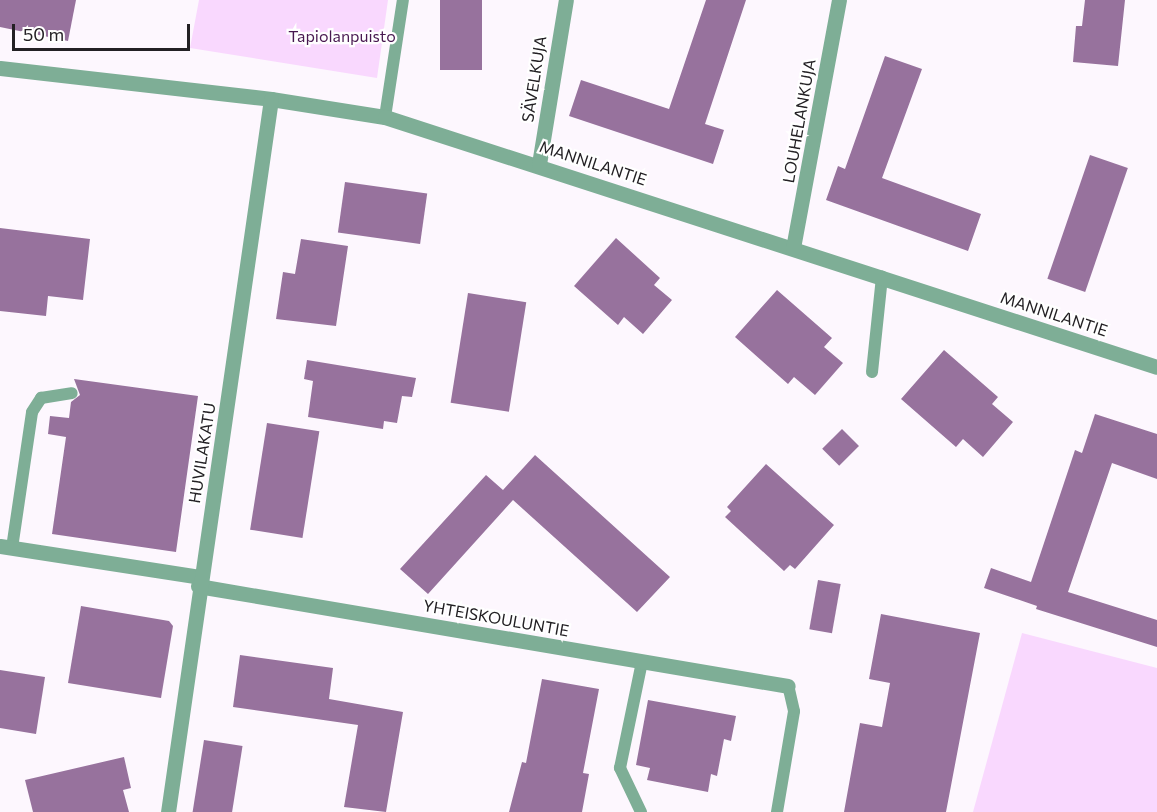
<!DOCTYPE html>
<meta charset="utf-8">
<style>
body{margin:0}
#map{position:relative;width:1157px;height:812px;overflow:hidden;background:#fdf7fe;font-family:Commissioner,sans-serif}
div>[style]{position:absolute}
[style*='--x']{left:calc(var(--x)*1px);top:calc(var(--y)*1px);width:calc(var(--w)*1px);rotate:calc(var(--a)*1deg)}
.green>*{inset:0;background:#f9d8fe}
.building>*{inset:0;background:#97729d;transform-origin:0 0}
.lane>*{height:12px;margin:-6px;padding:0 6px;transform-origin:6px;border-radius:6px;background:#7eae96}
.street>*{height:15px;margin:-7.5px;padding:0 7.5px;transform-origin:7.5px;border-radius:7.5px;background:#7eae96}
span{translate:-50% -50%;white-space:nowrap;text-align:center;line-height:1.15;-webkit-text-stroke:4.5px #fff;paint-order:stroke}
.park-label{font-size:16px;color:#481850}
.street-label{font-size:16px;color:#232024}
.scale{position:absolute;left:12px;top:24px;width:178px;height:27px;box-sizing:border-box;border:3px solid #232024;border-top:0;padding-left:8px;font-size:18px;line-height:21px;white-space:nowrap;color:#232024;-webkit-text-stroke:4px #fff;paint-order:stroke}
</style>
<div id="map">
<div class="green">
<div style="clip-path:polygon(199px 0,388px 0,377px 78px,190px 48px)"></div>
<div style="clip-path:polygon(1022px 633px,1157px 668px,1157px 812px,973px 812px)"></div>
</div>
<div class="building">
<div style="clip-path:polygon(0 0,76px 0,68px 41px,0 27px)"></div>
<div style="left:440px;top:0;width:42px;height:70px"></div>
<div style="clip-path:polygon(706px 0,746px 0,705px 124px,724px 130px,713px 164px,569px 116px,581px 80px,669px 109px)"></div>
<div style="clip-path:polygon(1085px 0,1125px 0,1118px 66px,1073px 62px,1076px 26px,1082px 26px)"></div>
<div style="clip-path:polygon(885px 56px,922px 69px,882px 178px,981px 214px,968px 251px,826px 200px,838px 166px,845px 169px)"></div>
<div style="left:1090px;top:155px;width:40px;height:131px;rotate:19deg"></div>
<div style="left:345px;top:182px;width:83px;height:51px;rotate:8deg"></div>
<div style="clip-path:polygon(0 228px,90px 239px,83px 300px,48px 296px,46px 316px,0 311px)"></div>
<div style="clip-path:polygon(616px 238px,660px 278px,654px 285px,672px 300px,643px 334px,624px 317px,618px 325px,574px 286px)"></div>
<div style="clip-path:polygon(301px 239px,348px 246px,336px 326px,276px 319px,283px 272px,295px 274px)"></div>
<div style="clip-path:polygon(777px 290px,832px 338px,824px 347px,843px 363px,815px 395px,794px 377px,788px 384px,735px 337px)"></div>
<div style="left:468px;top:293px;width:59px;height:111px;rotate:9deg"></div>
<div style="clip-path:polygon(944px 350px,998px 397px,992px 404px,1013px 422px,983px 457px,963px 439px,956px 447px,901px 399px)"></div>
<div style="clip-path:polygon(307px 360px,416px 378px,412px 397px,402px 396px,397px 423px,384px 421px,383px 429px,308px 417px,313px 381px,304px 379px)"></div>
<div style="clip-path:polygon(74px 379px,198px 396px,176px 552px,52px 534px,66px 437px,48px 434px,50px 416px,69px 418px,71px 402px,80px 395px)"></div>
<div style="clip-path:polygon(1095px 414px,1157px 434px,1157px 479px,1112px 463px,1068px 592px,1157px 620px,1157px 647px,1036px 609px,1037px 606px,984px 588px,991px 568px,1031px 582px,1075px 450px,1082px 453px)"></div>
<div style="left:267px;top:423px;width:53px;height:108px;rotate:9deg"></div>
<div style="left:842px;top:429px;width:24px;height:28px;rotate:45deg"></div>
<div style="clip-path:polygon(535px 455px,670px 577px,637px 612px,513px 500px,428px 594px,400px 569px,486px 475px,503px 490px)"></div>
<div style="clip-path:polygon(766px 464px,834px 525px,795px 569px,790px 565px,784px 571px,725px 517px,731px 511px,727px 507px)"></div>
<div style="left:818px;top:580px;width:23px;height:50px;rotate:10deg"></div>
<div style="clip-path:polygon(81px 606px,169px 621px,173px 626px,161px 698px,68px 683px)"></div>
<div style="clip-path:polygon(881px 614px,980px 633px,946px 812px,844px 812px,860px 723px,882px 727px,890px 683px,869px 679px)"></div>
<div style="clip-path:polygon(240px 655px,333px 668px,329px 699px,403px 712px,386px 812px,344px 807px,358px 725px,233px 707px)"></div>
<div style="clip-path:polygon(0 670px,45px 677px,36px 734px,0 728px)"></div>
<div style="clip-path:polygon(542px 679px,599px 689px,583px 773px,589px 774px,582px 812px,509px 812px,522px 762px,526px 763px)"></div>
<div style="clip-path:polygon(648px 700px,736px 716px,731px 741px,724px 739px,717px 776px,711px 774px,708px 792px,647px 780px,650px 768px,636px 765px)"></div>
<div style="left:204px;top:740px;width:39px;height:73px;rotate:9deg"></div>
<div style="clip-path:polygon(124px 757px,131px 788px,123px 790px,129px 812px,33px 812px,25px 780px)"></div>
</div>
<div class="lane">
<div style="--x:385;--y:117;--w:118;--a:-81.3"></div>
<div style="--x:872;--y:372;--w:96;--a:-84"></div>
<div style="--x:12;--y:548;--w:137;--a:-81.6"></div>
<div style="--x:32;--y:412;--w:17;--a:-57"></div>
<div style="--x:41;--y:398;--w:31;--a:-9"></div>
<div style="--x:641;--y:812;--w:49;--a:-115.5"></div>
<div style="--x:620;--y:768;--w:108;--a:-78.3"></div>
<div style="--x:777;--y:812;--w:102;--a:-80.4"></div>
<div style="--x:794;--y:711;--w:26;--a:-103"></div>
</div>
<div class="street">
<div style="--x:0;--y:68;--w:273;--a:6.5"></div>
<div style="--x:271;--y:99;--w:115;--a:9"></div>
<div style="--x:385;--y:117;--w:811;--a:17.94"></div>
<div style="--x:539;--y:164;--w:166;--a:-80.7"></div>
<div style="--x:793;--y:248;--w:252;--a:-79.5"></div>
<div style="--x:0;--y:546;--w:202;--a:8.8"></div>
<div style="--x:198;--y:586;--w:598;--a:9.62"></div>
<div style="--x:168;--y:812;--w:720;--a:-81.78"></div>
</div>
<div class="park-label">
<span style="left:342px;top:36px">Tapiolanpuisto</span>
</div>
<div class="street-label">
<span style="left:534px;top:79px;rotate:-81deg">SÄVELKUJA</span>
<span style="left:799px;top:121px;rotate:-80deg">LOUHELANKUJA</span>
<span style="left:593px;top:163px;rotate:18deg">MANNILANTIE</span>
<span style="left:1054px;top:314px;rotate:18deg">MANNILANTIE</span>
<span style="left:202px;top:453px;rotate:-81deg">HUVILAKATU</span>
<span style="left:496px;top:618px;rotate:10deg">YHTEISKOULUNTIE</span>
</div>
<div class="scale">50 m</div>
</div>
